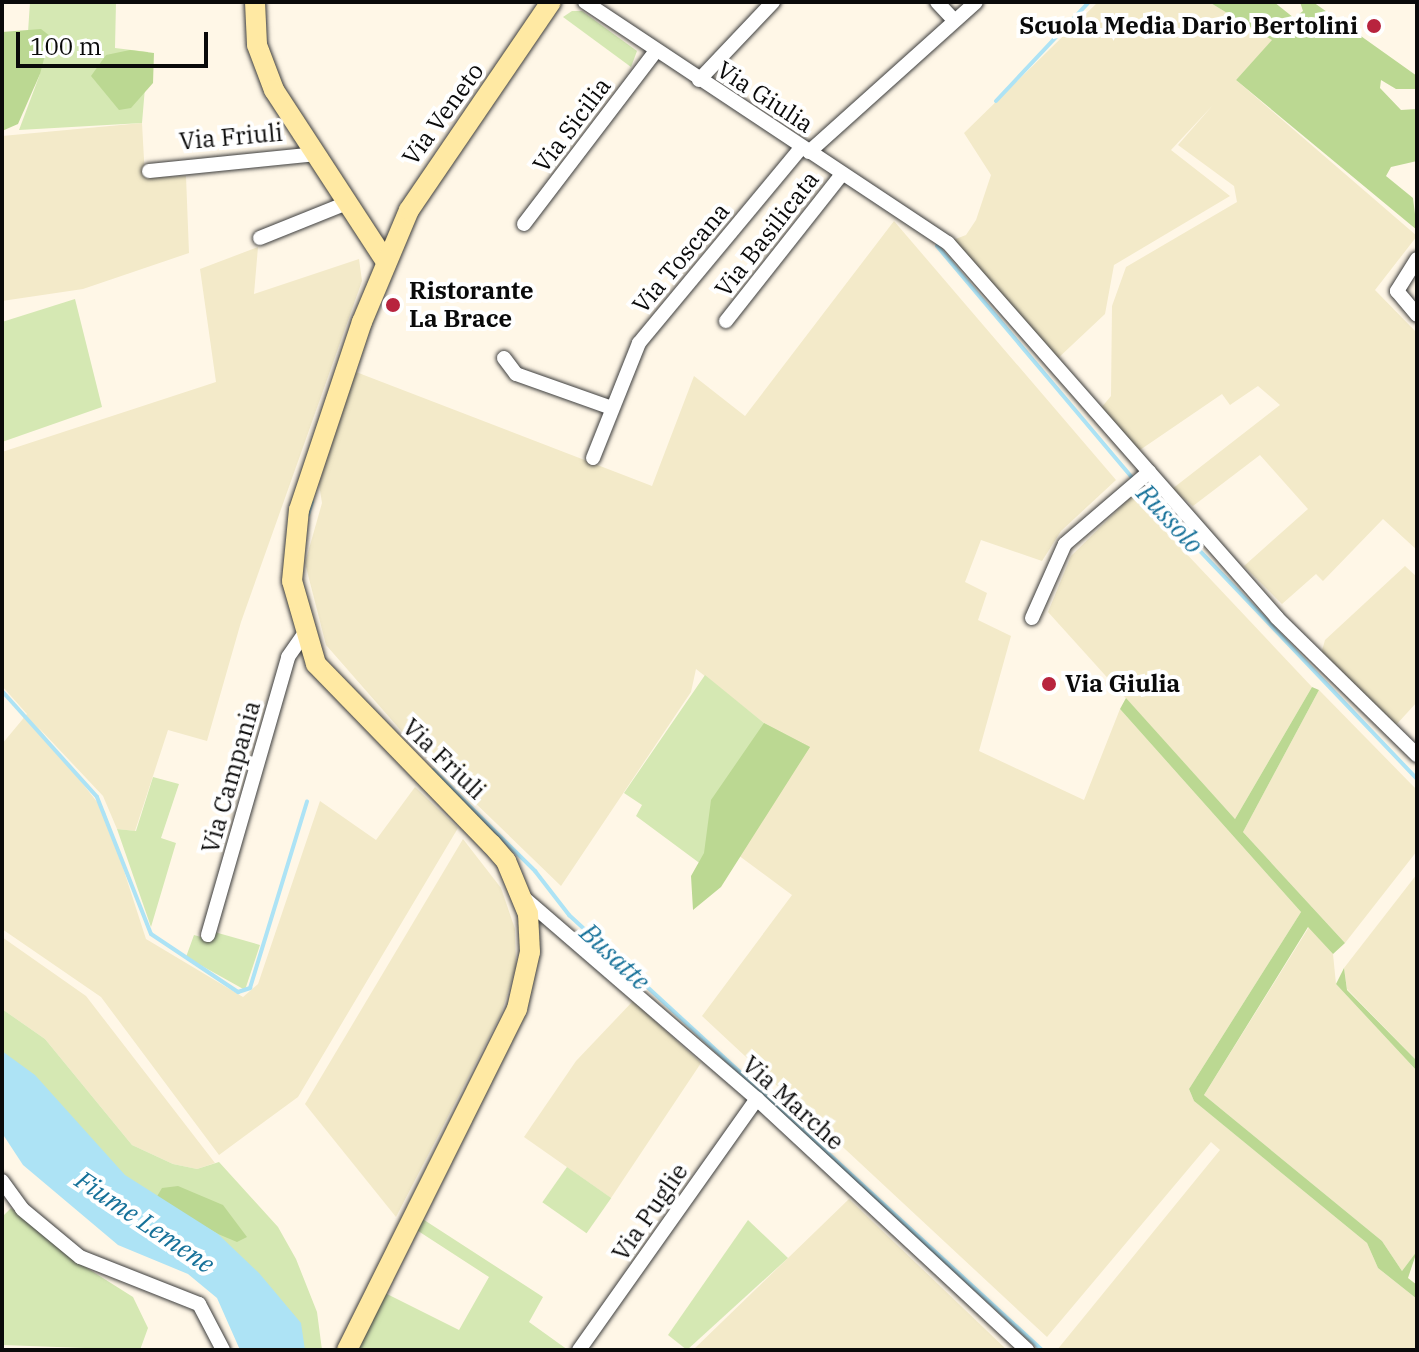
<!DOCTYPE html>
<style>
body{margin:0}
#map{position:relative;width:1419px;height:1352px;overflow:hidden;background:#fff7e7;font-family:"IBM Plex Serif",serif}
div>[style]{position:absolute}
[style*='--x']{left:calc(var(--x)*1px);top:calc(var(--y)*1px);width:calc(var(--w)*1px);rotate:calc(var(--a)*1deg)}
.farmland>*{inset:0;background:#f3eac9}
.green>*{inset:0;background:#d5e8b3;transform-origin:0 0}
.forest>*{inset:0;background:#bbd892}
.water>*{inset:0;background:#ade3f5}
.stream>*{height:4px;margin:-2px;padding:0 2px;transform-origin:2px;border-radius:2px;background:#ade3f5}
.roads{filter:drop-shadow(0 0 2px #3d3d3d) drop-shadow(0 0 2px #3d3d3d)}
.street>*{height:14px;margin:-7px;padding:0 7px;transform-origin:7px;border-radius:7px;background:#fff}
.secondary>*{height:20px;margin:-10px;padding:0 10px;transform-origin:10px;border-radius:10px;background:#ffe9a3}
.dots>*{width:22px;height:22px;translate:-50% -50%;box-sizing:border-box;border:4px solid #fff;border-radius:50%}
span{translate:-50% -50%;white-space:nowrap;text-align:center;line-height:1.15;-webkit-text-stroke:8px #fff;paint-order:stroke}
.poi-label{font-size:24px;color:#0a0a0a;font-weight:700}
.right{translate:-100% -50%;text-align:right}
.left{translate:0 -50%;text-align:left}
.street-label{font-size:24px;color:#0a0a0a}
.water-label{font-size:26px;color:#167199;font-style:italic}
.frame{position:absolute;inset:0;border:4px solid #0a0a0a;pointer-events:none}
.scale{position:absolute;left:16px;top:32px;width:192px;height:36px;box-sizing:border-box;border:4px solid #0a0a0a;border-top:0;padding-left:10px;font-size:24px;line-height:28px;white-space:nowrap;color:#0a0a0a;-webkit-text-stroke:6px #fff;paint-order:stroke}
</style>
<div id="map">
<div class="farmland">
<div style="clip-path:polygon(1098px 2px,1209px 2px,1273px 40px,1236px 80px,1417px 236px,1375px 290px,1417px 333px,1417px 550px,1383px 519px,1323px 581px,1316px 574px,1282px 604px,1244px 566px,1308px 509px,1260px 455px,1193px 506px,1172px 489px,1280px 405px,1258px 386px,1230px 405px,1222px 394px,1137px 452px,1101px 408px,1111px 396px,1112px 306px,1126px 267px,1237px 202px,1234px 186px,1178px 145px,1213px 105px,1171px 150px,1230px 196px,1114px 265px,1105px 314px,1055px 361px,953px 240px,966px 235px,976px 220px,991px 175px,964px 133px)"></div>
<div style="clip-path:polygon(142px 123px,145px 178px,186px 176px,189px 253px,83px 289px,2px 301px,2px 136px)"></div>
<div style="clip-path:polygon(894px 221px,1116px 480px,1061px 531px,1042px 561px,981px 540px,965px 582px,987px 593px,978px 620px,1011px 636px,979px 751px,1084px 800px,1120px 709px,1301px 912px,1189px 1089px,1194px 1101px,1367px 1243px,1378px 1268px,1417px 1299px,1417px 1350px,1057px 1350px,1220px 1150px,1211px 1142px,1047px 1337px,702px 1016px,792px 895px,738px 855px,809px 747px,764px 723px,696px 669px,691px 692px,561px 886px,404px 734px,326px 645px,305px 563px,322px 503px,319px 484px,356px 372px,652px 486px,694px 376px,745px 416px)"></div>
<div style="clip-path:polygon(258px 247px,254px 294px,359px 259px,362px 281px,241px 622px,207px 741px,168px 730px,135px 831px,117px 829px,103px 796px,38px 727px,105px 812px,146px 939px,243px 997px,258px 984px,320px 801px,376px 840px,415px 787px,458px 828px,298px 1097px,219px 1155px,101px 997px,2px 929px,2px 744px,27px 714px,2px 686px,2px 452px,216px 382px,200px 269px)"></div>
<div style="clip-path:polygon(1132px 496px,1312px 687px,1235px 819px,1048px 612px,1071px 556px)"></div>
<div style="clip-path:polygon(1405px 566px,1417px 577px,1417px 702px,1396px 725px,1321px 654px,1325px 640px)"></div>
<div style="clip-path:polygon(1319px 690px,1417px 790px,1417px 851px,1345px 943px,1243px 832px)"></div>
<div style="clip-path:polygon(463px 839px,501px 888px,515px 929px,516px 967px,501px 1014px,396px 1217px,305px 1104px)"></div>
<div style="clip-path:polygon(1417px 874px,1417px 1061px,1347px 989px,1344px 968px)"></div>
<div style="clip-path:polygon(1309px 927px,1333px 954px,1336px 984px,1417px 1071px,1417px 1251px,1402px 1271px,1382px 1241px,1204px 1095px)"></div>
<div style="clip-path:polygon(2px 937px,86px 996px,215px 1163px,197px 1169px,173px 1164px,132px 1145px,45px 1039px,2px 1009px)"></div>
<div style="clip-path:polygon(633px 1001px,701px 1063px,611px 1198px,524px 1137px,576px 1061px)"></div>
<div style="clip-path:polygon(849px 1199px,1007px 1350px,693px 1350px)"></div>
</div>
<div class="green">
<div style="clip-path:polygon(30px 2px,116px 2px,115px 48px,148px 52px,142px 123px,19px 130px,40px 74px,28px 32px)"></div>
<div style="clip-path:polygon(572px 11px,582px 11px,637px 51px,631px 67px,563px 17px)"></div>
<div style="clip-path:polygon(75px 299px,102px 407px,2px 442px,2px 322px)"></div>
<div style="clip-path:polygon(705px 675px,764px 723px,810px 747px,721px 879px,636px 816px,642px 805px,624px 793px)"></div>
<div style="clip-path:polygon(153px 777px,179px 784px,161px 838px,176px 843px,151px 927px,117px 829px,136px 831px)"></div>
<div style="clip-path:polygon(211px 931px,260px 945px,245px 990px,186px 957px,194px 935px,208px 939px)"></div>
<div style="clip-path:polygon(2px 1009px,45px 1039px,132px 1145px,173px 1164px,197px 1169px,219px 1162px,278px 1227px,296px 1259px,317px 1312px,322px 1350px,261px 1350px,248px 1301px,2px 1093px)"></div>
<div style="left:567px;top:1167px;width:54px;height:43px;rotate:35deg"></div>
<div style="clip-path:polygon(11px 1208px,68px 1256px,133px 1297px,148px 1328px,140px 1350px,2px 1345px,2px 1217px)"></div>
<div style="clip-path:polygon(418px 1216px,543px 1297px,529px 1322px,568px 1350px,356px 1350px,379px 1290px,459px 1330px,489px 1277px,412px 1227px)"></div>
<div style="clip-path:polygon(748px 1220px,788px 1258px,687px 1350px,668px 1335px)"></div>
</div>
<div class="forest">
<div style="clip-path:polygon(1209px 2px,1274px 2px,1294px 18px,1303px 11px,1300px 2px,1313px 2px,1417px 76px,1417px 89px,1396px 89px,1381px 80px,1380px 88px,1401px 110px,1417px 109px,1417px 161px,1391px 167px,1386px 176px,1413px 198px,1417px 230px,1236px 80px,1272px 40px)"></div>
<div style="clip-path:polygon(41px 29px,50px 36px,40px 74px,18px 124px,2px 131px,2px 32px)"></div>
<div style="clip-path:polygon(130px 50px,154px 53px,153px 83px,131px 108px,119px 110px,91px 76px,106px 55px)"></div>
<div style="clip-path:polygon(1312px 687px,1319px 690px,1243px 832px,1345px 943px,1333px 954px,1308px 927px,1204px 1095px,1382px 1241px,1402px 1271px,1417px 1251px,1408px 1278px,1417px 1285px,1417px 1299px,1378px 1268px,1367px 1243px,1194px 1101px,1189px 1089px,1301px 912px,1120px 709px,1126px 698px,1235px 819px)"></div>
<div style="clip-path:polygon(764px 723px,810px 747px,721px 887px,693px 910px,691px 876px,704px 853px,711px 800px)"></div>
<div style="clip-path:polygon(1344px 968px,1347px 990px,1417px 1061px,1417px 1071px,1336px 984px)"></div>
<div style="clip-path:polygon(178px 1186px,223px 1205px,247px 1237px,237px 1242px,218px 1234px,156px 1198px,162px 1188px)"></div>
</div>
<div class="water">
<div style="clip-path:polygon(2px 1051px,35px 1075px,125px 1175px,218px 1234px,259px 1273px,301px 1323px,305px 1350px,240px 1350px,217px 1298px,188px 1274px,118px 1245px,23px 1165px,2px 1133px)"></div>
</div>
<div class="stream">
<div style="--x:996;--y:101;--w:136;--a:-46.8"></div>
<div style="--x:937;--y:246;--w:306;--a:49.9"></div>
<div style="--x:1139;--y:487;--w:403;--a:46.4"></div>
<div style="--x:308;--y:515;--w:14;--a:-73"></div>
<div style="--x:2;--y:691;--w:142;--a:48.1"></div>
<div style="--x:97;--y:797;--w:147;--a:68.5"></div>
<div style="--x:151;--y:934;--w:105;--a:33.7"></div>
<div style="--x:238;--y:992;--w:13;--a:-18"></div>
<div style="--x:250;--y:988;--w:195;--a:-73"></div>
<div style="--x:433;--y:770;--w:144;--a:44.7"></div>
<div style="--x:535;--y:871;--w:56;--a:52.3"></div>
<div style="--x:569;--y:915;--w:643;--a:42.6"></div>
</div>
<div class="roads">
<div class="street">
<div style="--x:585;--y:2;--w:436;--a:33.6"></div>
<div style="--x:948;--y:243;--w:499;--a:48.7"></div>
<div style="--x:1277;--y:618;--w:196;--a:44.4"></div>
<div style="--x:937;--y:2;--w:23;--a:47"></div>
<div style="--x:699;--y:80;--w:108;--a:-46.5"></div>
<div style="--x:809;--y:152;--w:224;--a:-41.9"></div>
<div style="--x:149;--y:171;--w:169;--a:-5.8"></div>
<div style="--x:524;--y:224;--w:216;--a:-52.7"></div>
<div style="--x:260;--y:238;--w:94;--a:-21.9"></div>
<div style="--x:1417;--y:259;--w:38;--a:122"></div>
<div style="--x:1397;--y:291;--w:31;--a:50"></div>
<div style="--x:726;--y:321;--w:187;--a:-51.7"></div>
<div style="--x:504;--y:358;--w:20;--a:53"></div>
<div style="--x:516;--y:374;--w:102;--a:19.5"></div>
<div style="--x:593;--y:458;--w:124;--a:-68.2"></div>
<div style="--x:639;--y:343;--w:255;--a:-50.3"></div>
<div style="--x:1032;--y:618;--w:81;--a:-66"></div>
<div style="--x:1065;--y:544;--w:111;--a:-40.6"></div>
<div style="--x:523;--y:897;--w:309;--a:40.8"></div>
<div style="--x:757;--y:1099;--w:369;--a:42.9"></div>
<div style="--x:208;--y:935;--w:289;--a:-73.9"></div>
<div style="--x:288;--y:657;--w:28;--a:-55"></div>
<div style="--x:2;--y:1181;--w:34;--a:54"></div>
<div style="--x:22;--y:1209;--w:75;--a:39.6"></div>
<div style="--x:80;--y:1257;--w:128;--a:21.6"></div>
<div style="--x:199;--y:1304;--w:52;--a:62.4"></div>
<div style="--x:579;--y:1350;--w:308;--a:-54.7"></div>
</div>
<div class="secondary">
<div style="--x:255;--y:2;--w:43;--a:87.3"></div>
<div style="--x:257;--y:45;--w:48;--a:69.3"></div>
<div style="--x:274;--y:90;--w:205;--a:56.9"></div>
<div style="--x:347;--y:1350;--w:381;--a:-63.5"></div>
<div style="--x:517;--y:1009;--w:58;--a:-77.2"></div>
<div style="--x:530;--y:952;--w:38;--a:-93"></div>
<div style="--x:528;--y:914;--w:57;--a:-112.5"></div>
<div style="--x:506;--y:861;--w:23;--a:-131"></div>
<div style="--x:491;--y:844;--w:251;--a:-134.2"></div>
<div style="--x:316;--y:664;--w:86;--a:-106.1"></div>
<div style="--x:292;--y:581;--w:71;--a:-84.4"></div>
<div style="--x:299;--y:510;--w:198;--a:-71.5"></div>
<div style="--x:362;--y:322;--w:121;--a:-67.2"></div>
<div style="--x:409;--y:210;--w:252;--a:-55.7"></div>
</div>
</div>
<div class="dots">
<div style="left:1374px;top:26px;background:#b8243e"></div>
<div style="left:393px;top:305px;background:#b8243e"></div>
<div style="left:1049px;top:684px;background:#b8243e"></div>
</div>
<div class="poi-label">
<span class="right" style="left:1358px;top:26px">Scuola Media Dario Bertolini</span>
<span class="left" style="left:409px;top:305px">Ristorante<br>La Brace</span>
<span class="left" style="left:1065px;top:684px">Via Giulia</span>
</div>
<div class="street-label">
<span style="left:765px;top:97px;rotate:33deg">Via Giulia</span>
<span style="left:443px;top:114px;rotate:-54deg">Via Veneto</span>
<span style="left:572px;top:125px;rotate:-53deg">Via Sicilia</span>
<span style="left:231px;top:137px;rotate:-5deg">Via Friuli</span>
<span style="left:767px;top:234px;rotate:-52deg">Via Basilicata</span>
<span style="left:681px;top:258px;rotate:-50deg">Via Toscana</span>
<span style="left:444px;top:759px;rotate:44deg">Via Friuli</span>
<span style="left:231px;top:777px;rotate:-74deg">Via Campania</span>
<span style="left:793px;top:1103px;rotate:42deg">Via Marche</span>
<span style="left:650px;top:1212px;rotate:-55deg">Via Puglie</span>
</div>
<div class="water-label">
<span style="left:1170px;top:519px;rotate:47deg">Russolo</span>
<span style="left:615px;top:957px;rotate:43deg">Busatte</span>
<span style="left:145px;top:1222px;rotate:34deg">Fiume Lemene</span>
</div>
<div class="frame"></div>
<div class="scale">100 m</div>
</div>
